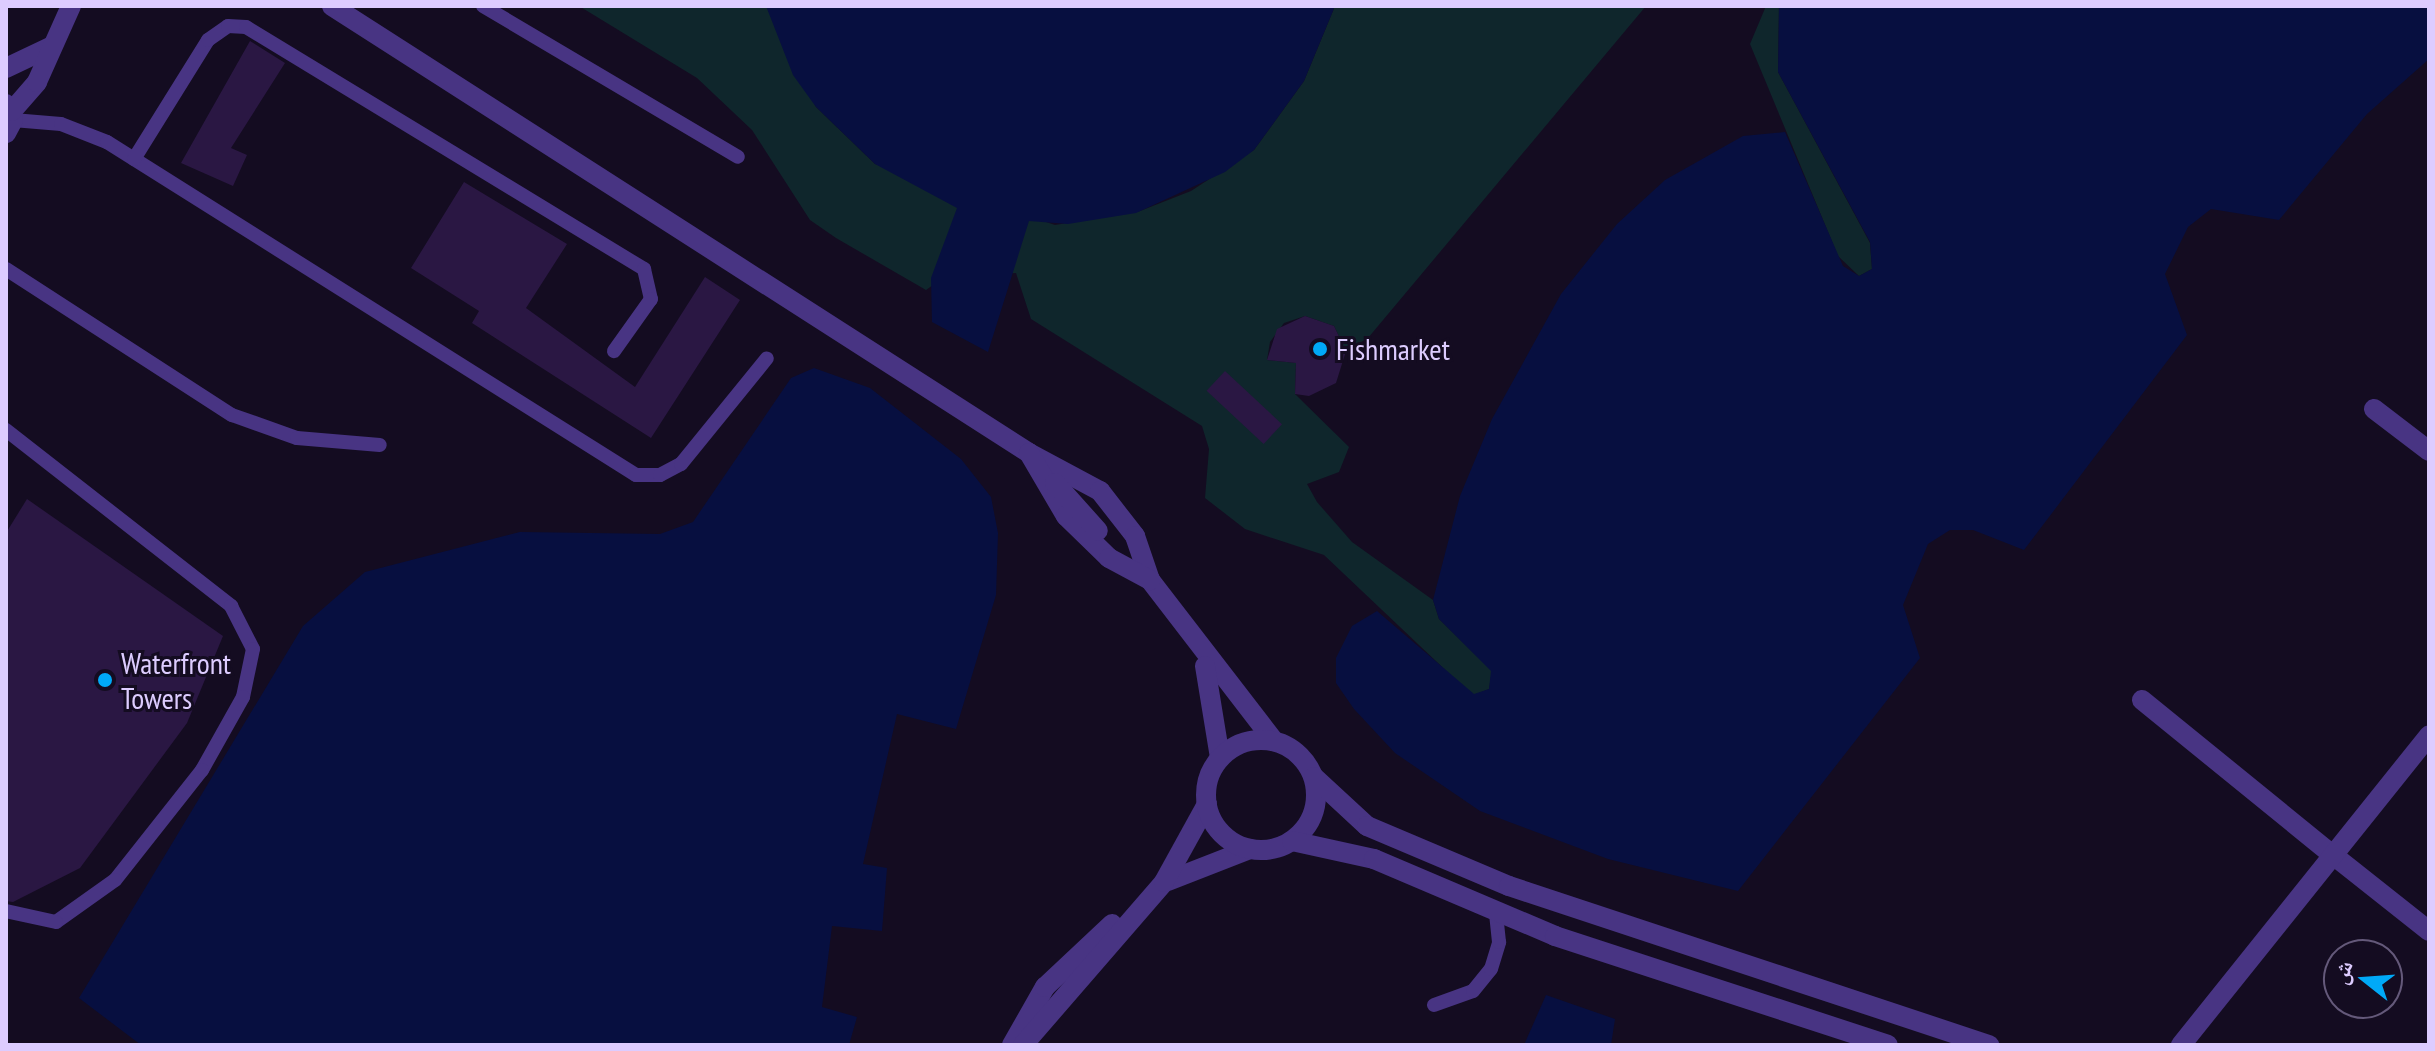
<!DOCTYPE html>
<meta charset="utf-8">
<style>
body{margin:0}
#map{position:relative;width:2435px;height:1051px;overflow:hidden;background:#140c21;font-family:"PT Sans Narrow","Noto Naskh Arabic",sans-serif}
div>[style]{position:absolute}
[style*='--x']{left:calc(var(--x)*1px);top:calc(var(--y)*1px);width:calc(var(--w)*1px);rotate:calc(var(--a)*1deg)}
.green>*{inset:0;background:#0f262c}
.water>*{inset:0;background:#070f40}
.building>*{inset:0;background:#2a1743;transform-origin:0 0}
.service>*{height:14px;margin:-7px;padding:0 7px;transform-origin:7px;border-radius:7px;background:#483483}
.pedestrian>*{height:20px;margin:-10px;padding:0 10px;transform-origin:10px;border-radius:10px;background:#483483}
.minor>*{height:20px;margin:-10px;padding:0 10px;transform-origin:10px;border-radius:10px;background:#483483}
.tertiary>*{height:20px;margin:-10px;padding:0 10px;transform-origin:10px;border-radius:10px;background:#483483}
.tertiary>.ring{margin:-10px;padding:0;box-sizing:content-box;background:none;border:20px solid #483483;border-radius:50%}
.dots>*{width:22px;height:22px;translate:-50% -50%;box-sizing:border-box;border:4px solid #140c21;border-radius:50%}
span{translate:-50% -50%;white-space:nowrap;text-align:center;line-height:1.15;-webkit-text-stroke:6px #140c21;paint-order:stroke}
.poi-label{font-size:30px;color:#dcf}
.left{translate:0 -50%;text-align:left}
.frame{position:absolute;inset:0;border:8px solid #dcf;pointer-events:none}
.north{position:absolute;left:2323px;top:939px;width:80px;height:80px;box-sizing:border-box;background:#140c21;border:2px solid #64597a;border-radius:50%;rotate:287deg;font-size:22px;font-weight:700;line-height:32px;text-align:center;color:#dcf}
.north::after{content:'';display:block;margin:auto;width:28px;height:36px;background:#00a9f7;clip-path:polygon(50% 0,100% 100%,50% 72%,0 100%)}
</style>
<div id="map">
<div class="green">
<div style="clip-path:polygon(579px 6px,766px 6px,816px 107px,875px 164px,1055px 225px,1140px 211px,1191px 191px,1254px 150px,1304px 81px,1335px 6px,1646px 6px,1368px 338px,1346px 351px,1334px 326px,1305px 316px,1284px 323px,1270px 342px,1267px 360px,1296px 363px,1295px 394px,1349px 447px,1339px 472px,1307px 484px,1317px 502px,1352px 542px,1433px 600px,1439px 619px,1492px 671px,1489px 689px,1474px 695px,1458px 682px,1324px 555px,1245px 529px,1205px 498px,1209px 449px,1202px 426px,1031px 319px,1016px 273px,944px 277px,926px 290px,836px 238px,810px 220px,752px 130px,697px 78px)"></div>
<div style="clip-path:polygon(1766px 6px,1779px 6px,1778px 72px,1870px 243px,1872px 269px,1859px 276px,1838px 256px,1750px 44px)"></div>
</div>
<div class="water">
<div style="clip-path:polygon(766px 6px,1335px 6px,1304px 81px,1254px 150px,1225px 172px,1136px 213px,1068px 224px,1029px 221px,988px 352px,932px 322px,931px 278px,957px 208px,875px 164px,816px 107px,793px 75px)"></div>
<div style="clip-path:polygon(1779px 6px,2429px 6px,2429px 59px,2367px 114px,2279px 220px,2211px 209px,2188px 227px,2165px 274px,2187px 335px,2024px 550px,1973px 530px,1950px 530px,1928px 544px,1903px 605px,1920px 658px,1738px 891px,1608px 859px,1480px 811px,1395px 753px,1354px 709px,1336px 683px,1336px 658px,1352px 626px,1377px 611px,1474px 694px,1489px 689px,1491px 671px,1439px 619px,1433px 600px,1460px 496px,1492px 419px,1561px 294px,1617px 224px,1665px 180px,1743px 136px,1785px 132px,1843px 266px,1859px 276px,1872px 269px,1870px 242px,1778px 72px)"></div>
<div style="clip-path:polygon(814px 368px,870px 388px,961px 459px,991px 497px,998px 533px,996px 595px,956px 729px,897px 714px,863px 864px,887px 868px,882px 931px,832px 926px,822px 1007px,857px 1017px,849px 1045px,141px 1045px,79px 998px,303px 626px,365px 572px,520px 532px,660px 534px,693px 522px,791px 378px)"></div>
<div style="clip-path:polygon(1546px 995px,1615px 1019px,1611px 1045px,1524px 1045px)"></div>
</div>
<div class="building">
<div style="clip-path:polygon(250px 41px,285px 63px,231px 148px,247px 155px,233px 186px,181px 163px)"></div>
<div style="clip-path:polygon(464px 182px,567px 244px,526px 308px,635px 387px,705px 277px,740px 300px,651px 438px,472px 323px,479px 311px,411px 268px)"></div>
<div style="clip-path:polygon(1305px 316px,1334px 326px,1346px 351px,1336px 383px,1309px 396px,1295px 394px,1296px 363px,1267px 360px,1277px 329px)"></div>
<div style="left:1225px;top:371px;width:78px;height:27px;rotate:43deg"></div>
<div style="clip-path:polygon(27px 499px,223px 636px,187px 723px,80px 868px,13px 902px,6px 901px,6px 533px)"></div>
</div>
<div class="service">
<div style="--x:483;--y:6;--w:296;--a:30.6"></div>
<div style="--x:13;--y:120;--w:48;--a:4.8"></div>
<div style="--x:61;--y:124;--w:49;--a:21.4"></div>
<div style="--x:107;--y:142;--w:625;--a:32.19"></div>
<div style="--x:636;--y:475;--w:24;--a:0"></div>
<div style="--x:660;--y:475;--w:24;--a:-28"></div>
<div style="--x:681;--y:464;--w:136;--a:-50.9"></div>
<div style="--x:134;--y:159;--w:140;--a:-58.1"></div>
<div style="--x:208;--y:40;--w:24;--a:-35"></div>
<div style="--x:228;--y:26;--w:18;--a:3"></div>
<div style="--x:246;--y:27;--w:466;--a:31.3"></div>
<div style="--x:644;--y:269;--w:31;--a:77"></div>
<div style="--x:651;--y:299;--w:64;--a:125.4"></div>
<div style="--x:6;--y:269;--w:269;--a:32.9"></div>
<div style="--x:232;--y:415;--w:69;--a:19.5"></div>
<div style="--x:297;--y:438;--w:83;--a:4.8"></div>
<div style="--x:6;--y:430;--w:286;--a:38"></div>
<div style="--x:231;--y:606;--w:48;--a:62.9"></div>
<div style="--x:253;--y:649;--w:49;--a:101.8"></div>
<div style="--x:243;--y:697;--w:84;--a:119.3"></div>
<div style="--x:202;--y:770;--w:140;--a:128.3"></div>
<div style="--x:115;--y:880;--w:72;--a:144.6"></div>
<div style="--x:56;--y:922;--w:51;--a:-167.6"></div>
<div style="--x:1434;--y:1005;--w:41;--a:-19.7"></div>
<div style="--x:1473;--y:991;--w:28;--a:-51"></div>
<div style="--x:1491;--y:969;--w:28;--a:-73"></div>
<div style="--x:1499;--y:942;--w:28;--a:-96"></div>
</div>
<div class="pedestrian">
<div style="--x:2333;--y:855;--w:122;--a:38.4"></div>
</div>
<div class="minor">
<div style="--x:2374;--y:409;--w:69;--a:37.4"></div>
<div style="--x:2142;--y:700;--w:246;--a:39.1"></div>
<div style="--x:1168;--y:881;--w:88;--a:-21.3"></div>
<div style="--x:1012;--y:1045;--w:67;--a:-60.4"></div>
<div style="--x:1045;--y:987;--w:92;--a:-43.2"></div>
<div style="--x:1023;--y:1045;--w:216;--a:-49.1"></div>
<div style="--x:1164;--y:882;--w:89;--a:-61.1"></div>
<div style="--x:2181;--y:1045;--w:397;--a:-51.3"></div>
</div>
<div class="tertiary">
<div style="--x:332;--y:6;--w:828;--a:32.67"></div>
<div style="--x:1029;--y:453;--w:81;--a:28.2"></div>
<div style="--x:1100;--y:491;--w:57;--a:52.1"></div>
<div style="--x:1135;--y:536;--w:46;--a:71.2"></div>
<div style="--x:1150;--y:580;--w:202;--a:52.4"></div>
<div style="--x:6;--y:68;--w:49;--a:-25.5"></div>
<div style="--x:6;--y:104;--w:17;--a:66"></div>
<div style="--x:13;--y:120;--w:15;--a:118"></div>
<div style="--x:12;--y:111;--w:38;--a:-49"></div>
<div style="--x:37;--y:82;--w:83;--a:-65.9"></div>
<div style="--x:1029;--y:453;--w:73;--a:59.6"></div>
<div style="--x:1066;--y:516;--w:60;--a:44.3"></div>
<div style="--x:1109;--y:558;--w:47;--a:28.2"></div>
<div style="--x:1055;--y:483;--w:64;--a:48.1"></div>
<div style="--x:1205;--y:666;--w:93;--a:80.7"></div>
<div class="ring" style="left:1206px;top:740px;width:90px;height:90px"></div>
<div style="--x:1314;--y:777;--w:72;--a:42.8"></div>
<div style="--x:1367;--y:826;--w:154;--a:22.9"></div>
<div style="--x:1509;--y:886;--w:506;--a:18.33"></div>
<div style="--x:1292;--y:841;--w:84;--a:12.4"></div>
<div style="--x:1374;--y:859;--w:197;--a:23"></div>
<div style="--x:1555;--y:936;--w:350;--a:18.1"></div>
</div>
<div class="dots">
<div style="left:1320px;top:349px;background:#00a9f7"></div>
<div style="left:105px;top:680px;background:#00a9f7"></div>
</div>
<div class="poi-label">
<span class="left" style="left:1336px;top:349px">Fishmarket</span>
<span class="left" style="left:121px;top:680px">Waterfront<br>Towers</span>
</div>
<div class="frame"></div>
<div class="north">ش</div>
</div>
